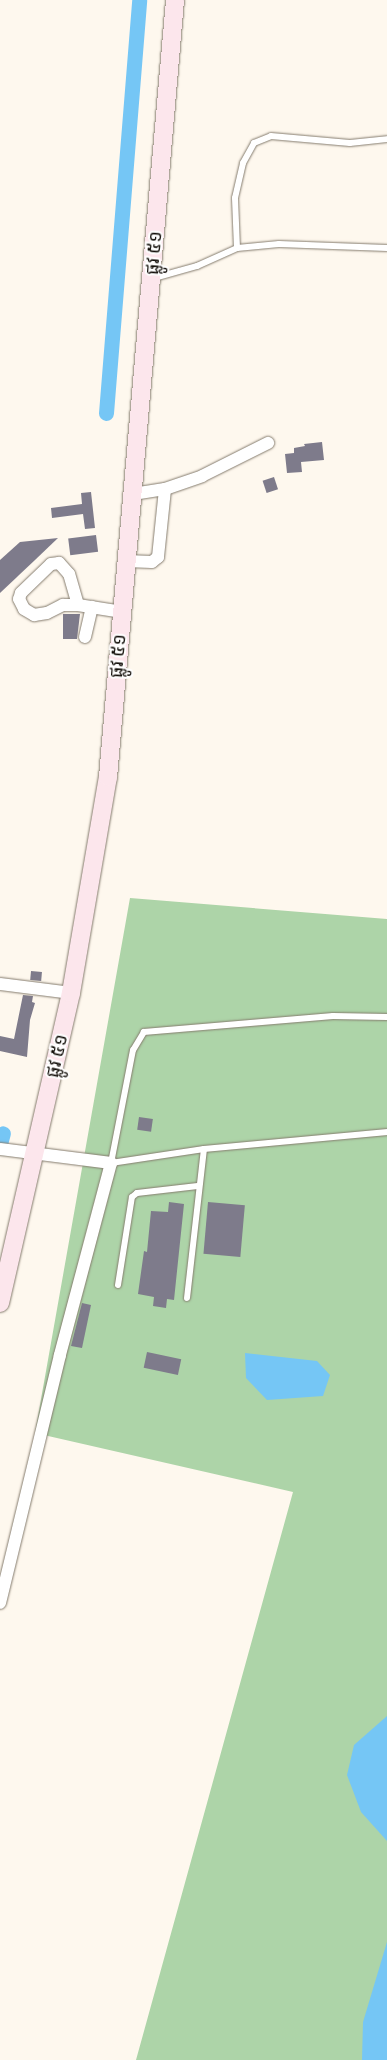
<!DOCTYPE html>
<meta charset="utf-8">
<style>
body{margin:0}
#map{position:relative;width:387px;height:2060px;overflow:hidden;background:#fef8ee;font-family:"PT Sans Narrow","Noto Sans Khmer",sans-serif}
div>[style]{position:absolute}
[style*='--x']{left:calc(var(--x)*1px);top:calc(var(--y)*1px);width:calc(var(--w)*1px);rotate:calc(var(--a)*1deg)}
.green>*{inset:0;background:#add4a8}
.water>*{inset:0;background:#75c6f5}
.canal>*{height:15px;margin:-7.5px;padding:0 7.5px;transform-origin:7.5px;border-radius:7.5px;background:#75c6f5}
.building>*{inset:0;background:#7e7b8b;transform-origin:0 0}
.roads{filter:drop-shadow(0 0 1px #857c6e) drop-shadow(0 0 1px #857c6e)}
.lane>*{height:6px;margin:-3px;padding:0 3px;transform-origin:3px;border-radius:3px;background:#fff}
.street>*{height:12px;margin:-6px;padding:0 6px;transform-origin:6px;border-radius:6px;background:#fff}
.secondary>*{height:18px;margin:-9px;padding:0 9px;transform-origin:9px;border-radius:9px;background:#fce6ec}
span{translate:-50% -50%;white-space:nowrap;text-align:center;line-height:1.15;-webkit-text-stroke:4px #fff;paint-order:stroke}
.street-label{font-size:18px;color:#0f0b06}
</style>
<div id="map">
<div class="green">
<div style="clip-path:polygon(130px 898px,387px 919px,387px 2060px,136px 2060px,293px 1492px,35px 1433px)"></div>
</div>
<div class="water">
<div style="clip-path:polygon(245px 1353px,317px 1361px,330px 1375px,323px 1396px,267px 1400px,246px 1378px)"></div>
<div style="clip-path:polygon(387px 1716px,387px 1841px,361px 1812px,347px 1775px,354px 1745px)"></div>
<div style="clip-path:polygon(387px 1942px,387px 2060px,362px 2060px,363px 2022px)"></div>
</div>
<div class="canal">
<div style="--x:106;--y:413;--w:414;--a:-85.4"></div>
<div style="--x:0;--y:1144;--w:11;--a:-75"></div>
</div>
<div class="building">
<div style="clip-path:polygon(322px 442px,324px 460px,301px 462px,302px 472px,287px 473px,285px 454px,294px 453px,294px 448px,305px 446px,304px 444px)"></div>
<div style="left:274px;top:477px;width:13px;height:12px;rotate:72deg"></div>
<div style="clip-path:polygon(91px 492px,95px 528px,85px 529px,83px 514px,52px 518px,51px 508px,82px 504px,81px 493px)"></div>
<div style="left:96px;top:535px;width:17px;height:28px;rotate:83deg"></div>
<div style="clip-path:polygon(58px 538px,35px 560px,0 593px,0 560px,20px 542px)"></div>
<div style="clip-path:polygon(63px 614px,80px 614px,77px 639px,63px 639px)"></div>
<div style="left:31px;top:971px;width:11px;height:9px;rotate:5deg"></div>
<div style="clip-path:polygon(23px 995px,33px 996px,32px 1002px,35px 1003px,30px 1020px,27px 1057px,0 1051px,0 1036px,14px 1039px)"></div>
<div style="left:139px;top:1117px;width:14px;height:13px;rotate:8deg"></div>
<div style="clip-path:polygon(169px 1202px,184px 1204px,174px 1300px,167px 1299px,166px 1308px,153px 1306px,154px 1297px,138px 1294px,144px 1251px,147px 1252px,151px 1211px,168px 1212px)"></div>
<div style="left:208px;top:1202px;width:37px;height:52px;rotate:5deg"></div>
<div style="clip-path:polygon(82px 1303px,91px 1305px,82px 1348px,71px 1346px)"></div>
<div style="left:147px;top:1352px;width:35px;height:16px;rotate:12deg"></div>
</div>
<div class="roads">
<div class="lane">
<div style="--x:237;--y:248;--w:50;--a:-92.3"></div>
<div style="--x:235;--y:198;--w:36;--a:-77"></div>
<div style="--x:243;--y:163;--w:23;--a:-61"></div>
<div style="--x:254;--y:143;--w:18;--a:-22"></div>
<div style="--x:271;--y:136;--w:79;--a:5.1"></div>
<div style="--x:350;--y:143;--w:37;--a:-6"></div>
<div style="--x:154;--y:278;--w:45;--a:-15.6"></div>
<div style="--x:197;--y:266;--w:44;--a:-24.2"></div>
<div style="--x:237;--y:248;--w:42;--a:-5.4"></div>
<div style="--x:279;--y:244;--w:108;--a:2.1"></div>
<div style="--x:387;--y:1017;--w:54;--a:-178.9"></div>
<div style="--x:333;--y:1016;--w:190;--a:175.2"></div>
<div style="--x:144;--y:1032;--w:21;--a:121"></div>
<div style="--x:133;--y:1050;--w:115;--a:101"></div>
<div style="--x:111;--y:1163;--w:94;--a:-8.6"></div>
<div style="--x:204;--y:1149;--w:184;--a:-5.3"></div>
<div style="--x:118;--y:1285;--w:89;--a:-81"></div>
<div style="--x:132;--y:1197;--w:6;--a:-39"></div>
<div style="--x:137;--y:1193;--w:61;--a:-6.5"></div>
<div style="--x:187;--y:1298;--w:150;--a:-83.5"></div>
</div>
<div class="street">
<div style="--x:133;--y:494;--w:32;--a:-9"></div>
<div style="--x:165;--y:489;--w:39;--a:-19"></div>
<div style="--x:202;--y:476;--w:74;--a:-26.6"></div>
<div style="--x:126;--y:561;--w:26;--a:2"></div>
<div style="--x:152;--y:562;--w:8;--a:-40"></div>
<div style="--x:158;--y:557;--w:68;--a:-84.1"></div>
<div style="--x:78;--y:605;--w:32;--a:-106"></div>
<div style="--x:69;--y:574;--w:15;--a:-132"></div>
<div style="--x:59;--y:563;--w:8;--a:173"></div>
<div style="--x:51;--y:564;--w:42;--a:136"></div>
<div style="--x:21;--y:593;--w:6;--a:108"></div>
<div style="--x:19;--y:599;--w:11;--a:63"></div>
<div style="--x:24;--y:609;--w:12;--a:31"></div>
<div style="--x:34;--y:615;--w:13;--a:-9"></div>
<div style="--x:47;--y:613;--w:18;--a:-27"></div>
<div style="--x:63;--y:605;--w:15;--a:0"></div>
<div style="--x:78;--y:605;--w:45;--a:9"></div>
<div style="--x:85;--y:637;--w:31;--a:-77"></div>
<div style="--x:0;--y:984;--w:72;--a:7.2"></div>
<div style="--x:0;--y:1149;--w:112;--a:7.2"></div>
<div style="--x:111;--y:1163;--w:199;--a:104.9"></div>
<div style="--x:60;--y:1355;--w:255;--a:103.6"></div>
</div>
<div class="secondary">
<div style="--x:0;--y:1303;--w:318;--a:-77.1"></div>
<div style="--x:71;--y:993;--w:219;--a:-80.3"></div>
<div style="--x:108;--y:777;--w:780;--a:-85.07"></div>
</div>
</div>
<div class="street-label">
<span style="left:154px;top:253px;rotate:-85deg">ផ្លូវ ៥១</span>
<span style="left:118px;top:656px;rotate:-85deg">ផ្លូវ ៥១</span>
<span style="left:57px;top:1056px;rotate:-77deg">ផ្លូវ ៥១</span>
</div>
</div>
